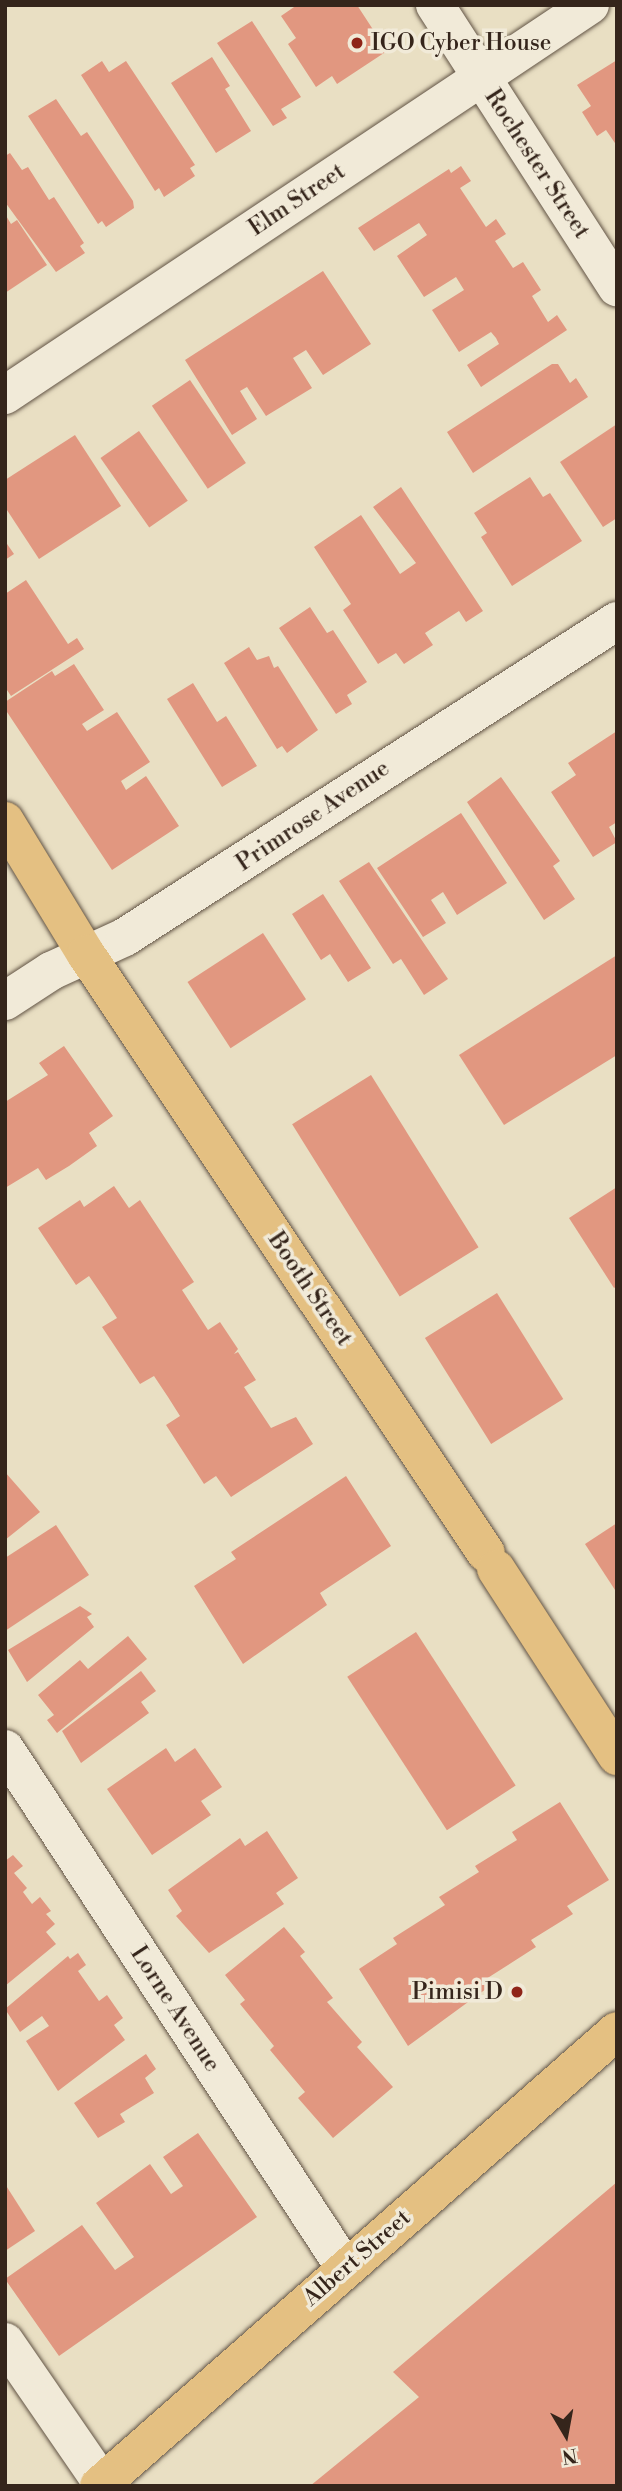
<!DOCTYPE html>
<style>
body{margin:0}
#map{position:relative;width:622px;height:2491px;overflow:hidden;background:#e9dfc3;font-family:"Libre Bodoni",serif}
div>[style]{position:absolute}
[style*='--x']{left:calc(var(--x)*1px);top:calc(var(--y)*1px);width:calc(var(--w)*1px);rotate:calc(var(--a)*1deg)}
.building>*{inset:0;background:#e19780;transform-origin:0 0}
.roads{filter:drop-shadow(0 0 2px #625445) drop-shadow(0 0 2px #625445)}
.minor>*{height:38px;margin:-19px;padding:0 19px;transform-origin:19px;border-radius:19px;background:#f1ead8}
.major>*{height:38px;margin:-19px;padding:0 19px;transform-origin:19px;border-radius:19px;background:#e4c082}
.dots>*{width:19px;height:19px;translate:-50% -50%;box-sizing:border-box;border:4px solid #f1ead8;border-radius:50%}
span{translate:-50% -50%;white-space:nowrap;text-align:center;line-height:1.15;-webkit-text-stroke:7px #f1ead8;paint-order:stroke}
.poi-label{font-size:23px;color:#35251b}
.left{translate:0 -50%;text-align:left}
.right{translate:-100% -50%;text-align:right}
.street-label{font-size:23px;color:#35251b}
.frame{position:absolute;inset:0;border:7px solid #35251b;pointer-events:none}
.north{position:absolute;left:531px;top:2400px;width:70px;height:70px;-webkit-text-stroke:5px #f1ead8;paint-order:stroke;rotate:170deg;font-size:19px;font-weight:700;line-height:28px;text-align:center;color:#35251b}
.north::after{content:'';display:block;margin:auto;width:24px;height:32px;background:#35251b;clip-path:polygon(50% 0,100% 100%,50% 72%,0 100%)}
</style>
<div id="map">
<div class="building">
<div style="clip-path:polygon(297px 5px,357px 5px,387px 51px,337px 84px,332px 76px,316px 87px,288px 44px,296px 38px,281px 16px)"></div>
<div style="clip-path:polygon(252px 21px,301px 97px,281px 109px,287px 118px,273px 126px,217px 43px)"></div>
<div style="clip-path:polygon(212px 57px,230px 86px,225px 89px,251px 131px,216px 153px,171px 83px)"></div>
<div style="clip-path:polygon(617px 60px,617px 146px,606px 130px,597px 136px,582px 112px,591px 106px,577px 85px)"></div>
<div style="clip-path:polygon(102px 61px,109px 72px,126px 61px,195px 165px,190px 168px,195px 176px,164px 197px,159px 188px,155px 191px,81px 75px)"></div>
<div style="clip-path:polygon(56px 99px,81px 136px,87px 132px,133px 201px,134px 208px,106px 227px,102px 221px,98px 224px,28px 116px)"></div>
<div style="clip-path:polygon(10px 153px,22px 170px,28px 167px,49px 200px,54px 197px,84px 243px,80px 246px,85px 253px,56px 272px,5px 202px,5px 156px)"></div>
<div style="clip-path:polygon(461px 166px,471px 181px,460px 188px,486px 227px,496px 219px,506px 234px,495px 241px,513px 268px,523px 262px,541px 290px,532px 296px,548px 322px,557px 315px,567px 330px,481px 387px,467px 365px,499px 344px,496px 338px,491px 332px,459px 352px,432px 310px,464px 290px,456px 277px,424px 297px,397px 256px,427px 235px,419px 223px,374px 251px,358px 228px,449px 169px,451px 173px)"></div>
<div style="clip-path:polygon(5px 214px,11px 224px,17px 220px,47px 265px,5px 293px)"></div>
<div style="clip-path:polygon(323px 271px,371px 344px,323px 375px,306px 350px,293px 358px,312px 388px,266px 416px,247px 387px,240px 391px,257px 419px,232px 435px,185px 360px)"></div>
<div style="clip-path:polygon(552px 364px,558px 364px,570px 383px,576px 378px,588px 397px,473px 473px,447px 432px)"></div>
<div style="left:190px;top:380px;width:100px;height:46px;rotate:56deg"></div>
<div style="clip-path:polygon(617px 424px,617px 518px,603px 527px,560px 462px)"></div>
<div style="left:139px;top:431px;width:85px;height:47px;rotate:55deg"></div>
<div style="clip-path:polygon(75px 435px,121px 506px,39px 559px,5px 507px,5px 480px)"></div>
<div style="clip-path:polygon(530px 477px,543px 497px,550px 493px,582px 541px,512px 586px,481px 537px,487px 533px,474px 513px)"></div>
<div style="clip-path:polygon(401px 487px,483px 611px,466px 622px,459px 611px,425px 633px,433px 645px,404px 664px,396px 653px,378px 664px,343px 610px,351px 604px,314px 547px,361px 515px,400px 574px,416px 563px,373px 507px)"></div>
<div style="clip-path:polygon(5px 541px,14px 554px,5px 560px)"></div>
<div style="clip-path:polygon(26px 580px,68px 644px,77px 638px,84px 649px,11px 696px,5px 687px,5px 594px)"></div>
<div style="clip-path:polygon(310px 607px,327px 633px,333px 630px,367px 682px,347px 695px,352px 704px,336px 714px,279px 628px)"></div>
<div style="clip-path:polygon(249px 647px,257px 660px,269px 656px,274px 668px,278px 666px,318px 730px,287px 753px,282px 746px,277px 749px,224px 663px)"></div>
<div style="clip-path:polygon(74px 664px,104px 710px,82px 724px,87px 731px,117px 712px,150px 762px,121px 781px,126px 790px,146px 776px,179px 826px,112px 870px,5px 709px,5px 702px,52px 671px,55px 676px)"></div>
<div style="clip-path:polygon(193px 683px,217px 722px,226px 716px,257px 766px,222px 787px,167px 699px)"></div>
<div style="clip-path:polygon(617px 731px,617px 822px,609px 827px,617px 842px,593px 857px,551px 792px,576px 775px,568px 763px)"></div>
<div style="clip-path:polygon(501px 777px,560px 861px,553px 866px,575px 899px,544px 920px,467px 802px)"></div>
<div style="clip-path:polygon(461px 813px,507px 883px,457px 915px,443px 892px,431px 900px,446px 923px,423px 937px,377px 868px)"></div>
<div style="clip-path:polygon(369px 862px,448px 979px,424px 995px,401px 959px,393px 964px,339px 881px)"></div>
<div style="clip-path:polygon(323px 894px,371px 968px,348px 982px,330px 954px,321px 960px,292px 914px)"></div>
<div style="left:263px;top:933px;width:79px;height:90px;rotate:57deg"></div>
<div style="clip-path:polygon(617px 955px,617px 1055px,504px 1125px,459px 1055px)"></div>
<div style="clip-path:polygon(64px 1046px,113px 1116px,89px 1133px,97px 1146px,69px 1166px,46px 1180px,38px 1168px,5px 1188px,5px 1102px,48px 1075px,39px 1063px)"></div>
<div style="left:371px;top:1075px;width:203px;height:93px;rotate:58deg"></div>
<div style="clip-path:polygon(114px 1186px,129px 1208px,140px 1200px,194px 1282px,182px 1290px,208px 1330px,220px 1322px,238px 1349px,234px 1354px,238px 1352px,256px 1380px,244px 1387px,271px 1428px,296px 1417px,313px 1444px,231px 1497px,216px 1476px,204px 1484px,166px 1425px,180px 1416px,168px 1397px,154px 1376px,140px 1384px,102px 1327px,117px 1318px,104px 1298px,89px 1276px,76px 1285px,38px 1228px,80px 1200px,84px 1207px)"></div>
<div style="clip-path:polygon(617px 1187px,617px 1286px,614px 1288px,569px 1218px)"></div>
<div style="left:497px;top:1293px;width:125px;height:85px;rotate:58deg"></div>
<div style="clip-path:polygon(5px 1472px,40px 1512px,5px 1540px)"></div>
<div style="clip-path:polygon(346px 1476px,391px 1546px,320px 1593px,327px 1605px,243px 1664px,194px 1586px,236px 1559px,231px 1552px)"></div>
<div style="clip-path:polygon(617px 1523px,617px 1593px,585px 1544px)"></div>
<div style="clip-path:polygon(56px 1525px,89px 1575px,5px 1631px,5px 1558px)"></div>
<div style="clip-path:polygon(80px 1606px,92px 1614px,87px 1617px,94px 1627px,27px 1682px,8px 1650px)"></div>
<div style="left:416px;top:1632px;width:183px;height:82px;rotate:57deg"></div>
<div style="clip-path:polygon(128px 1636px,147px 1659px,57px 1733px,47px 1720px,54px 1715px,38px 1695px,80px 1660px,88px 1669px)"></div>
<div style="clip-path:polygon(141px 1671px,156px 1691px,141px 1702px,149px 1713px,81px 1763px,62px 1731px)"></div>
<div style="clip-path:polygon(166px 1748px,175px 1762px,195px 1748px,222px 1787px,201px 1801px,211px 1815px,152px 1855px,107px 1789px)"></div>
<div style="clip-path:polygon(560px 1802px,609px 1880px,567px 1906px,573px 1914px,531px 1940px,536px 1947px,486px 1979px,490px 1986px,408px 2046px,359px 1969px,397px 1944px,393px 1938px,445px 1905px,439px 1897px,479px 1872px,475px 1866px,517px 1840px,512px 1832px)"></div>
<div style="clip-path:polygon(267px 1831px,298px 1878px,276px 1893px,284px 1904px,209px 1953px,176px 1916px,182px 1911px,168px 1890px,240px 1838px,245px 1846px)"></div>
<div style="clip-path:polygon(13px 1855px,23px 1866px,14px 1873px,27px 1888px,23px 1892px,32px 1904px,40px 1897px,51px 1911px,46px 1914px,55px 1924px,46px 1932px,56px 1944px,5px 1986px,5px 1861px)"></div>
<div style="clip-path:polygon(284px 1927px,305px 1952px,300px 1956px,333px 1998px,327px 2002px,362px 2042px,357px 2047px,393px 2087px,333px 2138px,298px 2098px,305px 2092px,270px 2050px,274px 2046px,240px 2004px,245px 2000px,225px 1975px)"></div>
<div style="clip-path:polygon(78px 1953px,86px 1965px,78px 1971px,99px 2001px,107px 1995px,123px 2018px,114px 2025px,125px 2040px,58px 2091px,26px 2041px,49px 2026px,42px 2016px,20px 2032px,5px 2009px,68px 1956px,70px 1959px)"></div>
<div style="clip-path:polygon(146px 2054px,156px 2069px,145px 2078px,154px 2093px,120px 2114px,125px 2122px,98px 2138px,74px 2103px)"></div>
<div style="clip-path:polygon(198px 2133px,257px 2217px,59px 2356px,5px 2279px,82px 2225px,115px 2270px,134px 2257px,96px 2203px,150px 2164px,171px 2194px,183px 2186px,163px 2157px)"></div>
<div style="clip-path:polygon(617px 2182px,617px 2486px,310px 2486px,419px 2397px,393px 2372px)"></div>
<div style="clip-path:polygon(5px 2184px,35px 2231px,5px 2251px)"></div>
</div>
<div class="roads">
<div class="minor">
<div style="--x:435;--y:5;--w:336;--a:57.2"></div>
<div style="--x:5;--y:395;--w:703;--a:-33.69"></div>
<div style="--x:5;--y:1001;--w:55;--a:-33.1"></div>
<div style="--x:51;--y:971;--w:81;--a:-24.7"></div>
<div style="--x:125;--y:937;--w:585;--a:-32.71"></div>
<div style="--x:5;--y:1749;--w:620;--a:56.77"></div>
<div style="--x:5;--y:2342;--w:171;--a:55.5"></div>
</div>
<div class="major">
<div style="--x:5;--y:821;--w:156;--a:58.7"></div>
<div style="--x:86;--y:954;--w:720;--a:56.27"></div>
<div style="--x:496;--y:1569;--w:223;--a:57.1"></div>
<div style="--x:99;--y:2486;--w:689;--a:-41.3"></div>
</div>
</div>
<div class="dots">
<div style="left:357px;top:43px;background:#8f2418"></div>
<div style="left:517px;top:1992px;background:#8f2418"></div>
</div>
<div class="poi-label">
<span class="left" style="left:371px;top:43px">IGO Cyber House</span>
<span class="right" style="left:503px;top:1992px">Pimisi D</span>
</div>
<div class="street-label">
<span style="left:537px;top:164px;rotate:57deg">Rochester Street</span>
<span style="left:297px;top:200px;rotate:-34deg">Elm Street</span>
<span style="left:313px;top:816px;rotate:-34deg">Primrose Avenue</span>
<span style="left:310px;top:1289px;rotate:56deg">Booth Street</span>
<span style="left:175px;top:2009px;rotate:57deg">Lorne Avenue</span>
<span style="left:357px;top:2258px;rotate:-41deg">Albert Street</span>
</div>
<div class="frame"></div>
<div class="north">N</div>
</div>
